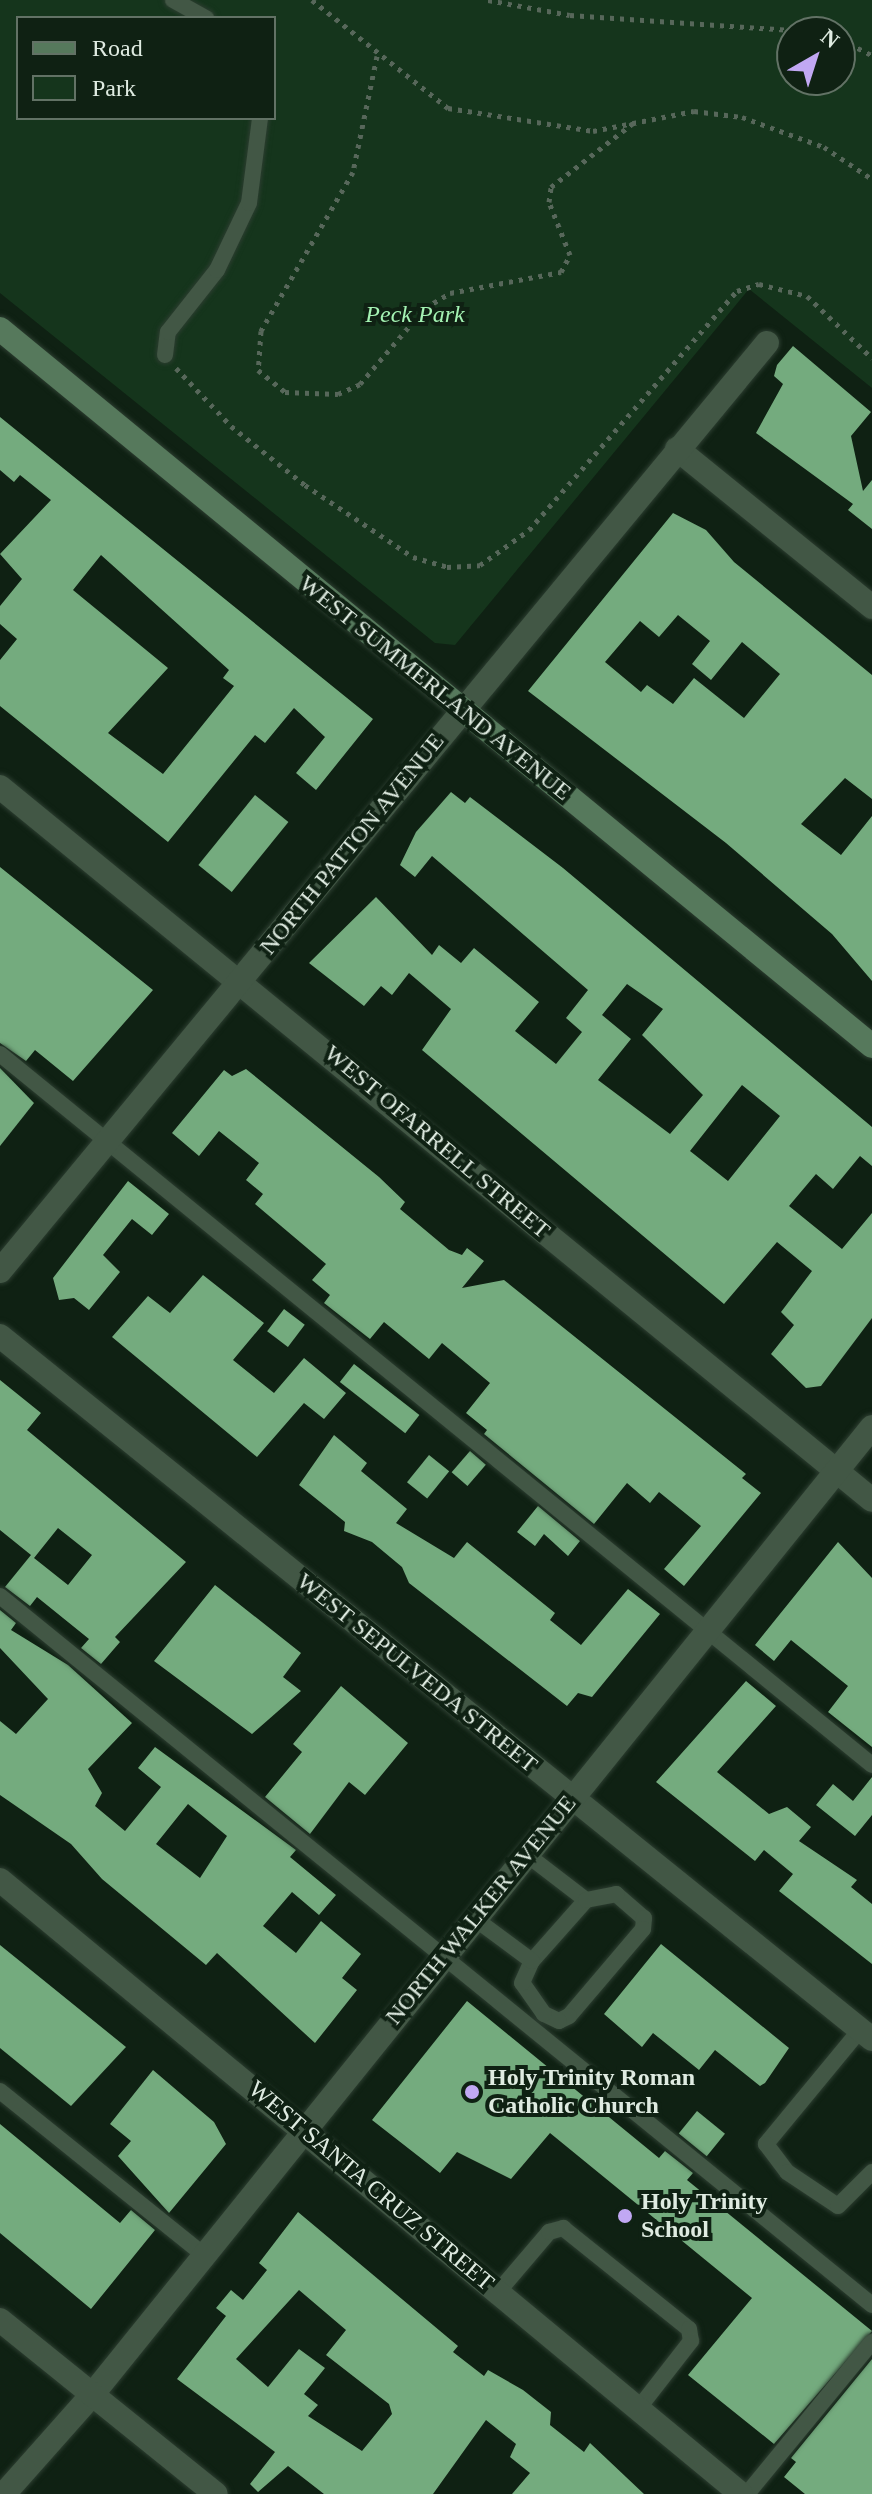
<!DOCTYPE html>
<style>
body{margin:0}
#map{position:relative;width:872px;height:2494px;overflow:hidden;background:#0f2113;font-family:"Times New Roman",serif}
div>[style]{position:absolute}
[style*='--x']{left:calc(var(--x)*1px);top:calc(var(--y)*1px);width:calc(var(--w)*1px);rotate:calc(var(--a)*1deg)}
.green>*{inset:0;background:#15351c}
.building>*{inset:0;background:#74ab7e;transform-origin:0 0}
.path>*{height:5px;margin-top:-2.5px;transform-origin:0;background:repeating-linear-gradient(90deg,#57675a 0 4px,transparent 0 10px)}
.roads{filter:drop-shadow(0 0 2px #2c3d30) drop-shadow(0 0 2px #2c3d30)}
.service>*{height:16px;margin:-8px;padding:0 8px;transform-origin:8px;border-radius:8px;background:#425745}
.minor>*{height:24px;margin:-12px;padding:0 12px;transform-origin:12px;border-radius:12px;background:#425745}
.tertiary>*{height:24px;margin:-12px;padding:0 12px;transform-origin:12px;border-radius:12px;background:#425745}
.secondary>*{height:24px;margin:-12px;padding:0 12px;transform-origin:12px;border-radius:12px;background:#56795c}
.dots>*{width:22px;height:22px;translate:-50% -50%;box-sizing:border-box;border:4px solid #0f2113;border-radius:50%}
span{translate:-50% -50%;white-space:nowrap;text-align:center;line-height:1.15;-webkit-text-stroke:8px #0f2113;paint-order:stroke}
.park-label{font-size:24px;color:#a4f3b3;font-style:italic}
.street-label{font-size:24px;color:#dfebe1}
.poi-label{font-size:24px;color:#dfebe1;font-weight:700}
.left{translate:0 -50%;text-align:left}
.legend{position:absolute;left:16px;top:16px;width:260px;height:104px;box-sizing:border-box;background:#0f2113;border:2px solid #627265;margin:0;padding:10px 14px;list-style:none;font-size:24px;color:#dfebe1}
.legend li{display:flex;align-items:center;gap:16px;height:40px}
.legend b{width:40px;border:2px solid #627265}
.north{position:absolute;left:776px;top:16px;width:80px;height:80px;box-sizing:border-box;background:#0f2113;border:2px solid #627265;border-radius:50%;rotate:39deg;font-size:22px;font-weight:700;line-height:32px;text-align:center;color:#dfebe1}
.north::after{content:'';display:block;margin:auto;width:28px;height:36px;background:#c1a8f3;clip-path:polygon(50% 0,100% 100%,50% 72%,0 100%)}
</style>
<div id="map">
<div class="green">
<div style="clip-path:polygon(evenodd,0 0,872px 0,872px 388px,749px 289px,455px 645px,435px 643px,0 293px,0 0,18px 18px,274px 18px,274px 118px,18px 118px,18px 18px,0 0,792px 32px,840px 32px,840px 80px,792px 80px,792px 32px)"></div>
</div>
<div class="building">
<div style="clip-path:polygon(793px 346px,871px 412px,851px 436px,863px 491px,872px 480px,872px 529px,848px 510px,853px 504px,756px 433px,783px 384px,774px 376px,777px 365px)"></div>
<div style="clip-path:polygon(evenodd,0 417px,373px 719px,316px 790px,296px 773px,325px 737px,294px 708px,265px 743px,255px 735px,168px 842px,0 706px,0 660px,17px 639px,0 624px,0 606px,22px 579px,0 554px,51px 500px,20px 475px,14px 482px,0 470px,0 417px,101px 555px,229px 670px,223px 678px,234px 686px,163px 774px,108px 733px,168px 668px,73px 590px,101px 555px)"></div>
<div style="clip-path:polygon(evenodd,673px 513px,706px 530px,734px 562px,872px 675px,872px 799px,845px 778px,801px 824px,841px 855px,872px 816px,872px 981px,832px 934px,726px 843px,528px 691px,673px 513px,678px 615px,710px 641px,692px 664px,711px 680px,742px 642px,780px 674px,744px 718px,694px 678px,673px 704px,647px 685px,641px 692px,605px 662px,640px 621px,659px 637px,678px 615px)"></div>
<div style="clip-path:polygon(evenodd,451px 792px,465px 803px,470px 797px,563px 868px,872px 1127px,872px 1166px,860px 1156px,833px 1189px,816px 1174px,789px 1206px,842px 1249px,872px 1213px,872px 1318px,821px 1386px,806px 1388px,771px 1354px,794px 1325px,781px 1312px,812px 1271px,777px 1242px,724px 1304px,422px 1050px,451px 1009px,409px 973px,392px 995px,381px 986px,364px 1006px,309px 963px,376px 897px,432px 955px,439px 945px,461px 963px,474px 948px,539px 1002px,515px 1031px,556px 1064px,582px 1032px,566px 1018px,588px 990px,432px 856px,415px 877px,400px 865px,416px 832px,451px 792px,627px 984px,663px 1009px,642px 1035px,703px 1095px,670px 1134px,598px 1080px,631px 1039px,602px 1015px,627px 984px,451px 792px,742px 1085px,780px 1116px,728px 1181px,690px 1151px,742px 1085px)"></div>
<div style="left:255px;top:795px;width:43px;height:90px;rotate:39deg"></div>
<div style="clip-path:polygon(0 867px,153px 990px,73px 1081px,35px 1050px,26px 1061px,0 1043px)"></div>
<div style="clip-path:polygon(0 1068px,34px 1103px,0 1146px)"></div>
<div style="clip-path:polygon(246px 1069px,379px 1177px,405px 1202px,400px 1209px,449px 1250px,462px 1255px,467px 1248px,484px 1261px,462px 1288px,504px 1280px,746px 1474px,742px 1478px,761px 1493px,684px 1586px,664px 1569px,701px 1526px,659px 1492px,650px 1503px,627px 1483px,594px 1524px,484px 1434px,487px 1430px,466px 1413px,490px 1383px,442px 1343px,429px 1359px,384px 1322px,370px 1339px,324px 1303px,330px 1295px,312px 1280px,326px 1264px,255px 1204px,263px 1194px,246px 1180px,259px 1163px,219px 1131px,199px 1156px,172px 1133px,224px 1070px,232px 1076px)"></div>
<div style="clip-path:polygon(128px 1181px,169px 1214px,152px 1235px,132px 1219px,103px 1255px,120px 1272px,89px 1310px,74px 1298px,59px 1300px,53px 1278px)"></div>
<div style="clip-path:polygon(203px 1275px,264px 1323px,233px 1360px,274px 1393px,304px 1358px,346px 1393px,324px 1419px,304px 1403px,257px 1457px,112px 1337px,148px 1296px,170px 1313px)"></div>
<div style="left:284px;top:1309px;width:26px;height:28px;rotate:37deg"></div>
<div style="left:354px;top:1364px;width:83px;height:23px;rotate:38deg"></div>
<div style="clip-path:polygon(evenodd,0 1380px,41px 1413px,27px 1430px,186px 1562px,115px 1637px,120px 1642px,101px 1664px,81px 1648px,89px 1639px,37px 1597px,30px 1606px,5px 1587px,31px 1555px,0 1530px,0 1380px,58px 1528px,92px 1555px,68px 1585px,34px 1558px,58px 1528px)"></div>
<div style="clip-path:polygon(334px 1435px,367px 1463px,361px 1471px,407px 1509px,396px 1523px,454px 1558px,467px 1542px,555px 1613px,550px 1620px,581px 1645px,628px 1589px,660px 1614px,592px 1697px,578px 1693px,567px 1706px,409px 1583px,402px 1567px,372px 1542px,344px 1531px,345px 1522px,299px 1485px)"></div>
<div style="left:470px;top:1451px;width:21px;height:28px;rotate:41deg"></div>
<div style="left:429px;top:1455px;width:26px;height:35px;rotate:39deg"></div>
<div style="clip-path:polygon(538px 1506px,580px 1541px,568px 1556px,544px 1534px,535px 1546px,517px 1532px)"></div>
<div style="clip-path:polygon(838px 1542px,872px 1578px,872px 1747px,828px 1712px,848px 1686px,791px 1640px,774px 1661px,755px 1645px)"></div>
<div style="clip-path:polygon(215px 1585px,301px 1653px,283px 1677px,301px 1691px,252px 1734px,154px 1661px)"></div>
<div style="clip-path:polygon(evenodd,0 1610px,16px 1623px,11px 1630px,68px 1665px,132px 1723px,88px 1769px,102px 1793px,95px 1806px,125px 1831px,161px 1787px,138px 1768px,155px 1747px,296px 1850px,290px 1857px,336px 1895px,319px 1915px,292px 1892px,263px 1926px,296px 1953px,321px 1921px,361px 1954px,342px 1978px,357px 1990px,315px 2043px,217px 1953px,206px 1965px,102px 1879px,71px 1844px,0 1795px,0 1721px,16px 1734px,48px 1699px,0 1648px,0 1610px,188px 1804px,227px 1836px,200px 1878px,156px 1844px,188px 1804px)"></div>
<div style="clip-path:polygon(746px 1681px,776px 1706px,717px 1772px,769px 1814px,787px 1807px,811px 1827px,799px 1841px,857px 1880px,851px 1887px,872px 1904px,872px 1964px,779px 1891px,793px 1874px,764px 1850px,755px 1861px,656px 1782px)"></div>
<div style="clip-path:polygon(341px 1686px,408px 1743px,365px 1795px,349px 1782px,310px 1834px,265px 1797px,302px 1752px,293px 1744px)"></div>
<div style="clip-path:polygon(872px 1777px,872px 1815px,855px 1836px,816px 1805px,833px 1784px,853px 1801px)"></div>
<div style="clip-path:polygon(661px 1944px,789px 2048px,765px 2083px,760px 2086px,715px 2050px,699px 2070px,653px 2033px,642px 2047px,604px 2014px)"></div>
<div style="clip-path:polygon(0 1945px,126px 2047px,71px 2106px,0 2048px)"></div>
<div style="clip-path:polygon(467px 2001px,659px 2158px,665px 2151px,693px 2173px,687px 2180px,872px 2331px,774px 2444px,688px 2375px,752px 2298px,550px 2133px,511px 2179px,457px 2152px,440px 2173px,372px 2120px)"></div>
<div style="clip-path:polygon(153px 2070px,214px 2122px,226px 2144px,169px 2213px,118px 2156px,131px 2141px,110px 2124px)"></div>
<div style="left:697px;top:2111px;width:36px;height:29px;rotate:39deg"></div>
<div style="clip-path:polygon(0 2124px,120px 2223px,131px 2210px,155px 2230px,91px 2309px,0 2233px)"></div>
<div style="clip-path:polygon(evenodd,298px 2212px,458px 2346px,453px 2352px,484px 2376px,488px 2370px,523px 2390px,551px 2412px,550px 2425px,584px 2452px,590px 2443px,644px 2494px,512px 2494px,530px 2473px,510px 2457px,516px 2444px,486px 2420px,433px 2494px,324px 2494px,288px 2466px,258px 2492px,250px 2484px,275px 2452px,177px 2379px,226px 2316px,216px 2308px,231px 2290px,243px 2300px,267px 2270px,259px 2263px,298px 2212px,299px 2290px,346px 2330px,326px 2355px,389px 2404px,392px 2414px,362px 2451px,308px 2416px,318px 2405px,304px 2394px,325px 2368px,299px 2349px,268px 2387px,236px 2359px,299px 2290px)"></div>
<div style="clip-path:polygon(872px 2359px,872px 2494px,805px 2494px,784px 2477px,796px 2462px,791px 2458px)"></div>
</div>
<div class="path">
<div style="--x:312;--y:0;--w:174;--a:38.5"></div>
<div style="--x:448;--y:108;--w:147;--a:9"></div>
<div style="--x:593;--y:131;--w:103;--a:-11.2"></div>
<div style="--x:694;--y:111;--w:48;--a:7.1"></div>
<div style="--x:742;--y:117;--w:87;--a:20.1"></div>
<div style="--x:824;--y:147;--w:58;--a:33.7"></div>
<div style="--x:488;--y:0;--w:83;--a:10.4"></div>
<div style="--x:570;--y:15;--w:248;--a:3.9"></div>
<div style="--x:840;--y:39;--w:36;--a:27"></div>
<div style="--x:377;--y:56;--w:118;--a:101.7"></div>
<div style="--x:353;--y:172;--w:184;--a:120.1"></div>
<div style="--x:261;--y:331;--w:39;--a:94"></div>
<div style="--x:258;--y:370;--w:35;--a:39"></div>
<div style="--x:285;--y:392;--w:53;--a:2.2"></div>
<div style="--x:338;--y:394;--w:24;--a:-24"></div>
<div style="--x:360;--y:384;--w:100;--a:-49.5"></div>
<div style="--x:425;--y:308;--w:29;--a:-31"></div>
<div style="--x:450;--y:293;--w:113;--a:-10.7"></div>
<div style="--x:561;--y:272;--w:19;--a:-62"></div>
<div style="--x:570;--y:255;--w:57;--a:-111.6"></div>
<div style="--x:549;--y:202;--w:15;--a:-82"></div>
<div style="--x:551;--y:187;--w:109;--a:-37.9"></div>
<div style="--x:176;--y:368;--w:80;--a:46.5"></div>
<div style="--x:231;--y:426;--w:95;--a:38.6"></div>
<div style="--x:305;--y:485;--w:130;--a:33.7"></div>
<div style="--x:413;--y:557;--w:35;--a:16"></div>
<div style="--x:447;--y:567;--w:33;--a:-3"></div>
<div style="--x:480;--y:565;--w:60;--a:-35.5"></div>
<div style="--x:529;--y:530;--w:317;--a:-49"></div>
<div style="--x:737;--y:291;--w:23;--a:-18"></div>
<div style="--x:759;--y:284;--w:49;--a:14"></div>
<div style="--x:807;--y:296;--w:90;--a:43.6"></div>
</div>
<div class="roads">
<div class="service">
<div style="--x:173;--y:0;--w:38;--a:29"></div>
<div style="--x:165;--y:355;--w:23;--a:-83"></div>
<div style="--x:168;--y:332;--w:79;--a:-51.7"></div>
<div style="--x:217;--y:270;--w:74;--a:-64.5"></div>
<div style="--x:249;--y:203;--w:86;--a:-82.6"></div>
<div style="--x:0;--y:1054;--w:1125;--a:39.19"></div>
<div style="--x:0;--y:1596;--w:1124;--a:39.11"></div>
<div style="--x:526;--y:1854;--w:76;--a:37.5"></div>
<div style="--x:616;--y:1894;--w:37;--a:41"></div>
<div style="--x:644;--y:1918;--w:11;--a:95"></div>
<div style="--x:643;--y:1929;--w:114;--a:130.4"></div>
<div style="--x:569;--y:2016;--w:11;--a:153"></div>
<div style="--x:559;--y:2021;--w:17;--a:-155"></div>
<div style="--x:544;--y:2014;--w:38;--a:-125"></div>
<div style="--x:522;--y:1983;--w:24;--a:-66"></div>
<div style="--x:532;--y:1961;--w:81;--a:-48.5"></div>
<div style="--x:586;--y:1900;--w:31;--a:-11"></div>
<div style="--x:474;--y:1918;--w:72;--a:36.6"></div>
<div style="--x:860;--y:2030;--w:148;--a:129.5"></div>
<div style="--x:766;--y:2144;--w:35;--a:53"></div>
<div style="--x:787;--y:2172;--w:61;--a:33.7"></div>
<div style="--x:838;--y:2206;--w:48;--a:-45"></div>
<div style="--x:0;--y:2091;--w:262;--a:38.8"></div>
<div style="--x:498;--y:2292;--w:79;--a:-49.6"></div>
<div style="--x:549;--y:2232;--w:15;--a:-16"></div>
<div style="--x:563;--y:2228;--w:161;--a:38.7"></div>
<div style="--x:689;--y:2329;--w:12;--a:81"></div>
<div style="--x:691;--y:2341;--w:86;--a:127.9"></div>
<div style="--x:747;--y:2494;--w:197;--a:-50.6"></div>
</div>
<div class="minor">
<div style="--x:677;--y:449;--w:251;--a:39"></div>
<div style="--x:0;--y:787;--w:1126;--a:39.27"></div>
<div style="--x:0;--y:1271;--w:1204;--a:-50.43"></div>
<div style="--x:0;--y:1336;--w:1120;--a:38.88"></div>
<div style="--x:0;--y:1880;--w:962;--a:39.65"></div>
<div style="--x:4;--y:2494;--w:132;--a:-48.4"></div>
<div style="--x:92;--y:2395;--w:1243;--a:-51.14"></div>
</div>
<div class="tertiary">
<div style="--x:0;--y:2320;--w:277;--a:38.9"></div>
</div>
<div class="secondary">
<div style="--x:0;--y:329;--w:1129;--a:39.43"></div>
</div>
</div>
<div class="dots">
<div style="left:472px;top:2092px;background:#c1a8f3"></div>
<div style="left:625px;top:2216px;background:#c1a8f3"></div>
</div>
<div class="park-label">
<span style="left:415px;top:315px">Peck Park</span>
</div>
<div class="street-label">
<span style="left:435px;top:688px;rotate:39deg">WEST SUMMERLAND AVENUE</span>
<span style="left:352px;top:844px;rotate:-51deg">NORTH PATTON AVENUE</span>
<span style="left:437px;top:1142px;rotate:40deg">WEST OFARRELL STREET</span>
<span style="left:417px;top:1673px;rotate:39deg">WEST SEPULVEDA STREET</span>
<span style="left:481px;top:1910px;rotate:-51deg">NORTH WALKER AVENUE</span>
<span style="left:371px;top:2186px;rotate:40deg">WEST SANTA CRUZ STREET</span>
</div>
<div class="poi-label">
<span class="left" style="left:488px;top:2092px">Holy Trinity Roman<br>Catholic Church</span>
<span class="left" style="left:641px;top:2216px">Holy Trinity<br>School</span>
</div>
<ul class="legend">
<li><b style="height:10px;background:#56795c"></b>Road</li>
<li><b style="height:22px;background:#15351c"></b>Park</li>
</ul>
<div class="north">N</div>
</div>
